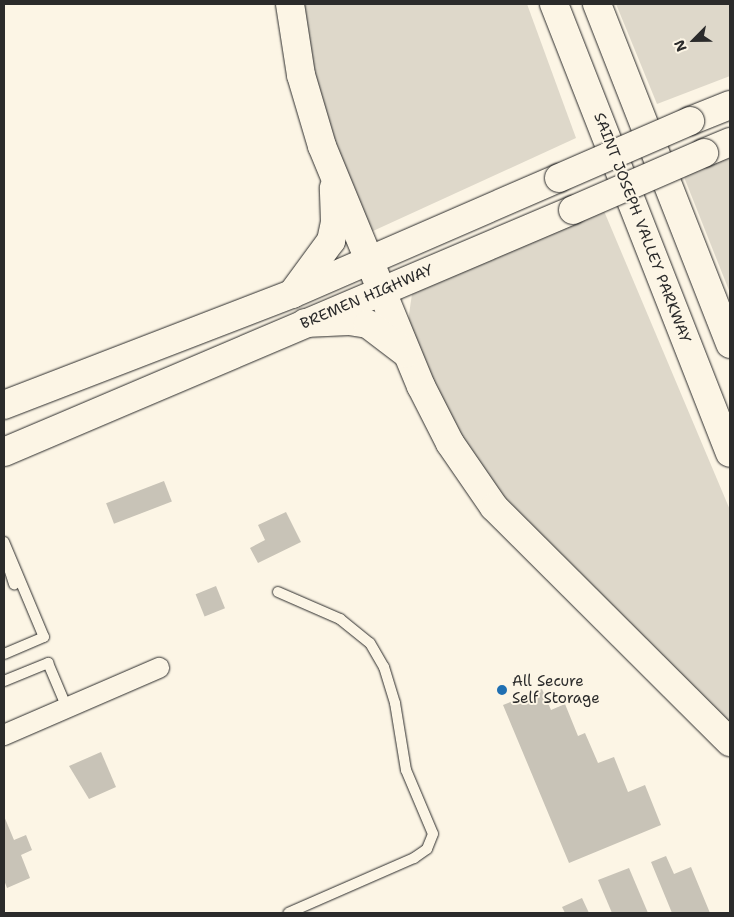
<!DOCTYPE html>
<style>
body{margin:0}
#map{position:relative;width:734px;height:917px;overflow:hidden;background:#fcf5e5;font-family:"Shantell Sans",sans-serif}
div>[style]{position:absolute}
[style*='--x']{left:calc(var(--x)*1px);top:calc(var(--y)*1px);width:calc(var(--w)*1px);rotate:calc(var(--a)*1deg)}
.green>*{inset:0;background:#ded8ca}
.building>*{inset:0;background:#c8c3b7;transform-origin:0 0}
.roads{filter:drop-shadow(0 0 1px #2b2b2b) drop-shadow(0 0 1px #2b2b2b)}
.lane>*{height:10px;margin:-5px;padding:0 5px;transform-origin:5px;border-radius:5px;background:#fcf5e5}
.street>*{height:20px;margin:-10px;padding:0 10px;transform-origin:10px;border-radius:10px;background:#fcf5e5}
.secondary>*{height:28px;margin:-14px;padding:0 14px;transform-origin:14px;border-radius:14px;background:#fcf5e5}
.highway>*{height:28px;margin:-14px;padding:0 14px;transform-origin:14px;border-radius:14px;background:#fcf5e5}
.bridges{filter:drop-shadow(0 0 1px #2b2b2b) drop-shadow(0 0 1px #2b2b2b)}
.secondary-bridge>*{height:28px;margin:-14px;padding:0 14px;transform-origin:14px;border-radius:14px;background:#fcf5e5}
.dots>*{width:14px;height:14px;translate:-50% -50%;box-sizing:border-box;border:2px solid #fcf5e5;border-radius:50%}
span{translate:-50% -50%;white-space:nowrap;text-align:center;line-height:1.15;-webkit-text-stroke:4px #fcf5e5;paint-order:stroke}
.street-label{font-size:15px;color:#2b2b2b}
.poi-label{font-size:15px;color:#2b2b2b}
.left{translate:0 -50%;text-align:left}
.frame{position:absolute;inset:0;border:5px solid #2b2b2b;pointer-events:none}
.north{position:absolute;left:669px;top:15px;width:50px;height:50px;-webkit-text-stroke:4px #fcf5e5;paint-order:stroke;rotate:247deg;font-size:14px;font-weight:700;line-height:20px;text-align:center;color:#2b2b2b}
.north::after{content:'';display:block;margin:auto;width:18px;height:22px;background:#2b2b2b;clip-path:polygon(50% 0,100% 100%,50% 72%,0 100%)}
</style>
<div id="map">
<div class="green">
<div style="clip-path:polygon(304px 4px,527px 4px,576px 138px,373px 231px,369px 230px,329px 129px,312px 71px)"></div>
<div style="clip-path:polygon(616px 4px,730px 4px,730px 76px,657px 104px)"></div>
<div style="clip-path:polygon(730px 157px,730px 293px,684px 177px)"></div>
<div style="clip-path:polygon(604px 211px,730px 510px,730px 731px,502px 503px,463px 445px,407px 328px,412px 294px)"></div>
</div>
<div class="building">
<div style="left:164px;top:481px;width:22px;height:62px;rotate:69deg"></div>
<div style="clip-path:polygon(286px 512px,301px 542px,258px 563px,250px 548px,265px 540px,258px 525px)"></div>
<div style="left:216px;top:586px;width:24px;height:22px;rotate:68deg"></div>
<div style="clip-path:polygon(542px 689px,551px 710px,565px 704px,578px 736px,585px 733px,598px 763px,614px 757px,628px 792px,645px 785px,661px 825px,569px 863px,503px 705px)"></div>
<div style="clip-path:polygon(101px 752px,116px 787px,89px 799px,69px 766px)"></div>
<div style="clip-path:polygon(4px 816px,14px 840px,26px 835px,32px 850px,21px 855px,30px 878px,7px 888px,4px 880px)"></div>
<div style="clip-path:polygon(666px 856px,674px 874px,691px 867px,710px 913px,672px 913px,651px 862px)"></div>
<div style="clip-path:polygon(629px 868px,648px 913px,612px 913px,598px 880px)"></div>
<div style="clip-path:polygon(582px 898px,589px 913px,565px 913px,562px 907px)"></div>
</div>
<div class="roads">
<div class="lane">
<div style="--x:4;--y:542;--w:103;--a:67.2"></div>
<div style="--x:44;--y:637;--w:43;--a:157"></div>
<div style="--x:4;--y:553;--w:33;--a:72"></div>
<div style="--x:278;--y:592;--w:68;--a:23.5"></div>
<div style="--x:340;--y:619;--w:38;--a:39"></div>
<div style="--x:370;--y:643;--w:28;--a:60"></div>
<div style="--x:384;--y:667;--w:38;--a:73"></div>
<div style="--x:395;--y:703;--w:68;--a:80.7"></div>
<div style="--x:406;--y:770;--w:69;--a:67.1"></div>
<div style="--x:433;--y:834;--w:16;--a:112"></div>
<div style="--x:427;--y:849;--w:16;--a:145"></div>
<div style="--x:414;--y:858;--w:137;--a:156.4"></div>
<div style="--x:4;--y:681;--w:48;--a:-22.2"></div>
<div style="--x:48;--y:663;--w:49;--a:67.1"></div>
</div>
<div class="street">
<div style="--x:4;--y:735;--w:169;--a:-23.4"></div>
</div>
<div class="secondary">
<div style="--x:690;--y:121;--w:43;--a:-21.8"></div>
<div style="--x:704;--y:153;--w:28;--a:-23"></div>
<div style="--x:4;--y:405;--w:309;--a:-21.1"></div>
<div style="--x:292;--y:294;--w:291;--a:-23.5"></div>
<div style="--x:4;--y:452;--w:618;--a:-23.04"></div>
</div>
<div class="highway">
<div style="--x:290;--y:4;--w:72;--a:81.2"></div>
<div style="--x:301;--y:75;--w:74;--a:73.5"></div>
<div style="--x:322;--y:146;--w:260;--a:67.6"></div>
<div style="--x:421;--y:386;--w:64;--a:63"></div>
<div style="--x:450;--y:443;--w:78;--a:55.5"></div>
<div style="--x:494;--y:507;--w:333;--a:44.9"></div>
<div style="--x:554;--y:4;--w:482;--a:68.6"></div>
<div style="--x:597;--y:4;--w:365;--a:68.6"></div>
<div style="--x:292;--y:294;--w:66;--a:-53.7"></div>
<div style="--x:331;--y:241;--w:19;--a:-78"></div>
<div style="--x:335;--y:222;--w:34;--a:-92"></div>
<div style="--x:305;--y:323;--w:44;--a:-2.6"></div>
<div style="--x:349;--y:321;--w:19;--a:9"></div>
<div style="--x:368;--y:324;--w:48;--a:37.3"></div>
</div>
</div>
<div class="bridges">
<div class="secondary-bridge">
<div style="--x:559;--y:178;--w:143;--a:-23.5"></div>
<div style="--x:573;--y:210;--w:143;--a:-23.5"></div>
</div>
</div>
<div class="dots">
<div style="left:502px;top:690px;background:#1f6fb2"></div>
</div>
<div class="street-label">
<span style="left:642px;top:228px;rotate:69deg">SAINT JOSEPH VALLEY PARKWAY</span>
<span style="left:367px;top:297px;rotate:-23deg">BREMEN HIGHWAY</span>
</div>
<div class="poi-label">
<span class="left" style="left:512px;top:690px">All Secure<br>Self Storage</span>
</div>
<div class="frame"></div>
<div class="north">N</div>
</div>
